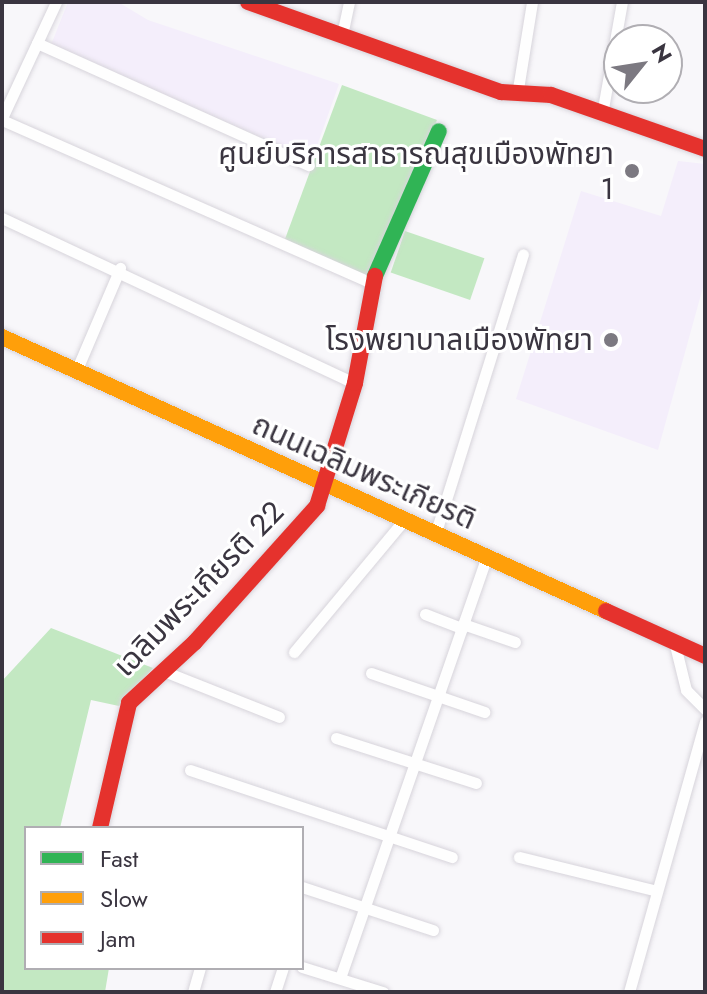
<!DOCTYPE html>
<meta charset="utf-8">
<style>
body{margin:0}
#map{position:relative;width:707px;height:994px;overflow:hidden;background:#f8f7fa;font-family:Jost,"Noto Sans Thai",sans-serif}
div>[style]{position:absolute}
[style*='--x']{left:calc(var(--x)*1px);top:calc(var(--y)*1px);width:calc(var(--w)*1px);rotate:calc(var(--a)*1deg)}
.built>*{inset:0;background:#f4eefb}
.green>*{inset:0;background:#c3e8c2;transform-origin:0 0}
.roads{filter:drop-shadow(0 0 2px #d7d4db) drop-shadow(0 0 2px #d7d4db)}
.street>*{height:11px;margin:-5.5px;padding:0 5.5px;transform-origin:5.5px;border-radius:5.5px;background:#fefefe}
.fast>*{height:16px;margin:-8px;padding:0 8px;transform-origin:8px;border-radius:8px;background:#30b455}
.slow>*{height:16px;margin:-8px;padding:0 8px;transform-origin:8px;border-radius:8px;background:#ff9f0a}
.jam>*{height:16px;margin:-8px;padding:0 8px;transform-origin:8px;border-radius:8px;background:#e5322d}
.dots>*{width:22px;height:22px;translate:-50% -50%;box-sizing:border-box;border:4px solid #fff;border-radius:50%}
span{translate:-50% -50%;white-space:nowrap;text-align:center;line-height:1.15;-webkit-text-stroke:6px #fff;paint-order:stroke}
.poi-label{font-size:30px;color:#3a3540}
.right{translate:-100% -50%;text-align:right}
.street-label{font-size:30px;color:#3a3540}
.frame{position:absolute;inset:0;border:4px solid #3a3540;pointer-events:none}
.legend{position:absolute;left:24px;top:826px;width:280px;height:144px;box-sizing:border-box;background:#fff;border:2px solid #b0aeb3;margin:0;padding:10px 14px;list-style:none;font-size:24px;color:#3a3540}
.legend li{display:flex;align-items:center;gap:16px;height:40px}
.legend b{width:40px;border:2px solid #b0aeb3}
.north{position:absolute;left:603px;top:24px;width:80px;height:80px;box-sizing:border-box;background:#fff;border:2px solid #b0aeb3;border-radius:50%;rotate:60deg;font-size:22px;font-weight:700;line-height:32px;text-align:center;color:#3a3540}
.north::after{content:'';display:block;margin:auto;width:28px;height:36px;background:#7c7981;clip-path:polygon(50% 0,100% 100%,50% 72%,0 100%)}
</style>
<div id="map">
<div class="built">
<div style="clip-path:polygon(68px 2px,118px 2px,148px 20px,339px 84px,312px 160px,51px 45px)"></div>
<div style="clip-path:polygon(678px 161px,705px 164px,705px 280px,658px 450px,516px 399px,581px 191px,661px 216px)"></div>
</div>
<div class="green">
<div style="clip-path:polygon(342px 85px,437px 120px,366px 276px,285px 239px)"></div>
<div style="left:405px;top:231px;width:84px;height:44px;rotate:19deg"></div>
<div style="clip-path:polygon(51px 628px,153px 668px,119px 706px,91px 700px,60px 828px,26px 828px,26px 968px,109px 968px,105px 992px,2px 992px,2px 681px)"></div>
</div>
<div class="roads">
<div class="street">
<div style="--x:342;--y:35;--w:34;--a:-78"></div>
<div style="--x:37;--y:43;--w:298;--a:24.2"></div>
<div style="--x:517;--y:95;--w:94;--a:-80.8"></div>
<div style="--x:602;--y:114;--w:114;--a:-79.9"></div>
<div style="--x:2;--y:118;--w:128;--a:-65"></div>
<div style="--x:2;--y:120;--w:404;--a:23.8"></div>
<div style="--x:2;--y:218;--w:390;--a:25.1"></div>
<div style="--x:77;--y:369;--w:110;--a:-66.9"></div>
<div style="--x:435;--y:535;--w:294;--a:-72.6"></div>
<div style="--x:425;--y:614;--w:40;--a:21"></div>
<div style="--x:463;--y:624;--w:55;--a:19.1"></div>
<div style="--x:674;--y:641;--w:50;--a:76.2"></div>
<div style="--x:686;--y:690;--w:27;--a:45"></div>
<div style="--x:294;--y:652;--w:172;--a:-50.2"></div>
<div style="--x:161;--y:670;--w:127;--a:21.7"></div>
<div style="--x:371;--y:673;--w:120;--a:19"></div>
<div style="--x:336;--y:738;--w:147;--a:17.8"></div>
<div style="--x:190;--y:770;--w:276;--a:18.4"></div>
<div style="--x:519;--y:857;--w:138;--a:13.8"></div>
<div style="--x:302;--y:887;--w:138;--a:18.2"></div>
<div style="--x:302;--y:967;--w:85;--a:17.2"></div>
<div style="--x:340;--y:978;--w:445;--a:-70.8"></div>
<div style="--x:193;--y:992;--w:25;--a:-74"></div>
<div style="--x:275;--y:992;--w:25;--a:-72"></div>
<div style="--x:629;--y:992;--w:281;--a:-74.3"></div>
</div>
<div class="fast">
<div style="--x:375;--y:276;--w:158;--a:-66.2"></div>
</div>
<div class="slow">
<div style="--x:2;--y:337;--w:663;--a:24.4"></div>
</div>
<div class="jam">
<div style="--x:248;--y:2;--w:269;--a:19.6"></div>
<div style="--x:501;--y:92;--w:50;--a:3.4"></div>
<div style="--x:551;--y:95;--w:163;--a:19.3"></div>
<div style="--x:606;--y:611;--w:109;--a:24.4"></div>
<div style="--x:100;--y:828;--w:128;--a:-76.9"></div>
<div style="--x:129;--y:703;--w:90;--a:-42.7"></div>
<div style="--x:195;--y:642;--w:183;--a:-48.1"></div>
<div style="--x:317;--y:506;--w:129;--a:-72.8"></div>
<div style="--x:355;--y:383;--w:109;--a:-79.4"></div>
</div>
</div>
<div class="dots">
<div style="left:632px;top:171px;background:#7c7981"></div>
<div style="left:611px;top:340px;background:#7c7981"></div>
</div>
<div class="poi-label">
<span class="right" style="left:614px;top:171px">ศูนย์บริการสาธารณสุขเมืองพัทยา<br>1</span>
<span class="right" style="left:593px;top:340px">โรงพยาบาลเมืองพัทยา</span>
</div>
<div class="street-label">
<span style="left:364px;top:472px;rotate:24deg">ถนนเฉลิมพระเกียรติ</span>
<span style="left:199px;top:589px;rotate:-46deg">เฉลิมพระเกียรติ 22</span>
</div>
<div class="frame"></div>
<ul class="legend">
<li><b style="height:10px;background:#30b455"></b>Fast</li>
<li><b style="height:10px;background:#ff9f0a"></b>Slow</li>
<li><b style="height:10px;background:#e5322d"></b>Jam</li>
</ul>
<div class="north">N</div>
</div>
